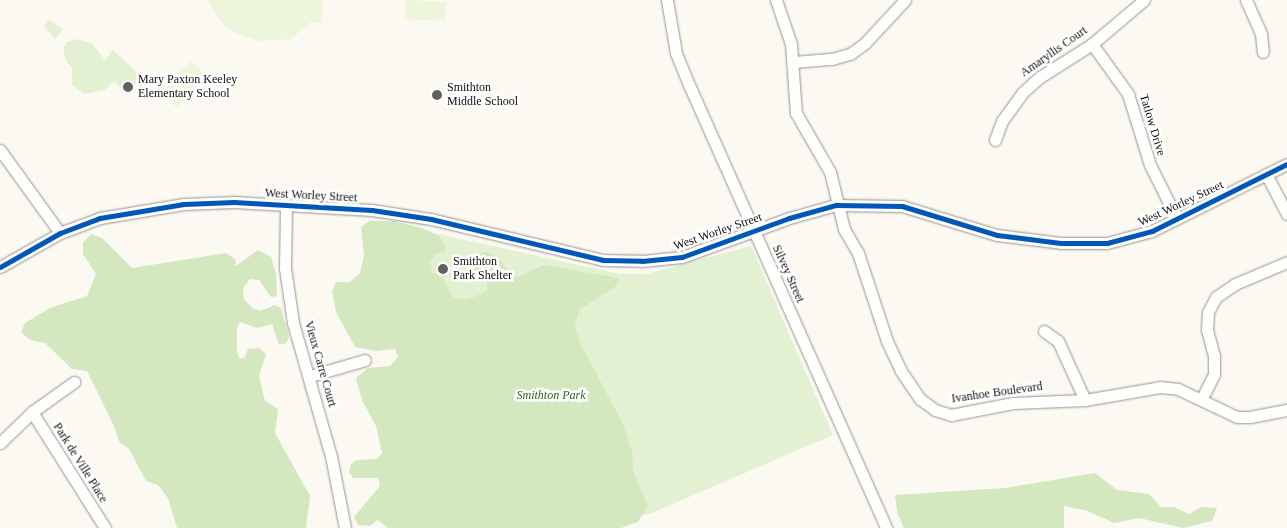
<!DOCTYPE html>
<style>
body{margin:0}
#map{position:relative;width:1287px;height:528px;overflow:hidden;background:#fbf9f2;font-family:"Times New Roman",serif}
div>[style]{position:absolute}
[style*='--x']{left:calc(var(--x)*1px);top:calc(var(--y)*1px);width:calc(var(--w)*1px);rotate:calc(var(--a)*1deg)}
.green>*{inset:0;background:#e3f1d2}
.forest>*{inset:0;background:#d3e8bf}
.pitch>*{inset:0;background:#edf5db;transform-origin:0 0}
.roads{filter:drop-shadow(0 0 1px #959491) drop-shadow(0 0 1px #959491)}
.minor>*{height:11px;margin:-5.5px;padding:0 5.5px;transform-origin:5.5px;border-radius:5.5px;background:#fefefd}
.cycleway>*{height:5px;margin:-2.5px;padding:0 2.5px;transform-origin:2.5px;border-radius:2.5px;background:#0057b8}
.dots>*{width:14px;height:14px;translate:-50% -50%;box-sizing:border-box;border:2px solid #fff;border-radius:50%}
span{translate:-50% -50%;white-space:nowrap;text-align:center;line-height:1.15;-webkit-text-stroke:5px #fff;paint-order:stroke}
.street-label{font-size:12px;color:#0e0e0e}
.poi-label{font-size:12px;color:#0e0e0e}
.left{translate:0 -50%;text-align:left}
.park-label{font-size:12px;color:#29661d;font-style:italic}
</style>
<div id="map">
<div class="green">
<div style="clip-path:polygon(49px 20px,63px 29px,55px 39px,44px 26px)"></div>
<div style="clip-path:polygon(78px 39px,92px 44px,105px 60px,113px 50px,142px 77px,129px 91px,126px 92px,114px 81px,105px 90px,84px 94px,72px 85px,72px 68px,66px 61px,63px 48px,67px 42px)"></div>
<div style="clip-path:polygon(420px 230px,620px 274px,646px 274px,751px 246px,833px 435px,654px 512px,602px 528px,439px 528px)"></div>
</div>
<div class="forest">
<div style="clip-path:polygon(369px 221px,393px 221px,422px 228px,439px 236px,445px 244px,445px 252px,435px 254px,430px 261px,432px 272px,443px 279px,454px 298px,467px 300px,487px 291px,486px 280px,475px 271px,472px 262px,475px 253px,488px 252px,502px 262px,510px 275px,518px 277px,544px 265px,619px 278px,615px 287px,579px 310px,575px 325px,580px 343px,623px 424px,632px 452px,633px 471px,648px 506px,638px 522px,621px 528px,388px 528px,378px 520px,370px 526px,358px 525px,354px 517px,380px 486px,378px 478px,353px 478px,349px 472px,351px 464px,357px 460px,377px 459px,382px 453px,376px 426px,362px 400px,356px 378px,368px 368px,390px 366px,398px 357px,395px 349px,376px 351px,355px 347px,336px 312px,332px 292px,336px 282px,350px 282px,360px 273px,364px 256px,361px 227px)"></div>
<div style="clip-path:polygon(91px 234px,102px 238px,132px 268px,226px 253px,235px 259px,236px 266px,258px 250px,271px 257px,276px 274px,277px 296px,271px 297px,259px 280px,250px 279px,243px 288px,244px 299px,252px 308px,261px 311px,274px 305px,281px 308px,289px 337px,286px 343px,279px 345px,272px 324px,257px 328px,240px 322px,237px 328px,237px 353px,240px 359px,245px 357px,248px 349px,259px 348px,266px 354px,259px 376px,265px 401px,278px 409px,275px 433px,310px 496px,306px 528px,177px 528px,168px 498px,158px 485px,146px 481px,129px 449px,119px 442px,114px 426px,87px 371px,72px 369px,45px 343px,30px 340px,21px 332px,25px 323px,50px 308px,87px 296px,96px 274px,83px 254px,83px 243px)"></div>
<div style="clip-path:polygon(1095px 473px,1117px 490px,1149px 494px,1161px 507px,1174px 507px,1189px 514px,1201px 507px,1217px 508px,1212px 521px,1183px 528px,1139px 518px,1114px 523px,1088px 511px,1064px 506px,1064px 528px,904px 528px,897px 512px,895px 495px,1005px 488px)"></div>
</div>
<div class="pitch">
<div style="clip-path:polygon(208px 0,323px 0,321px 23px,311px 22px,291px 39px,258px 41px,233px 32px,219px 19px)"></div>
<div style="left:406px;top:0;width:40px;height:19px;rotate:3deg"></div>
<div style="left:190px;top:61px;width:22px;height:43px;rotate:43deg"></div>
</div>
<div class="roads">
<div class="minor">
<div style="--x:667;--y:0;--w:54;--a:80.4"></div>
<div style="--x:676;--y:53;--w:37;--a:68"></div>
<div style="--x:690;--y:87;--w:483;--a:66"></div>
<div style="--x:776;--y:0;--w:46;--a:71.2"></div>
<div style="--x:791;--y:44;--w:69;--a:85.9"></div>
<div style="--x:796;--y:113;--w:68;--a:60"></div>
<div style="--x:830;--y:172;--w:59;--a:76.2"></div>
<div style="--x:844;--y:229;--w:28;--a:60"></div>
<div style="--x:858;--y:253;--w:93;--a:71.8"></div>
<div style="--x:887;--y:341;--w:33;--a:65"></div>
<div style="--x:901;--y:371;--w:34;--a:56"></div>
<div style="--x:920;--y:399;--w:19;--a:36"></div>
<div style="--x:935;--y:410;--w:17;--a:17"></div>
<div style="--x:951;--y:415;--w:63;--a:-11"></div>
<div style="--x:1013;--y:403;--w:72;--a:-2.4"></div>
<div style="--x:1085;--y:400;--w:76;--a:-9.8"></div>
<div style="--x:1160;--y:387;--w:18;--a:6"></div>
<div style="--x:1178;--y:389;--w:65;--a:25.4"></div>
<div style="--x:1237;--y:417;--w:13;--a:0"></div>
<div style="--x:1250;--y:417;--w:38;--a:-11"></div>
<div style="--x:1246;--y:0;--w:37;--a:66"></div>
<div style="--x:1261;--y:34;--w:18;--a:84"></div>
<div style="--x:1092;--y:44;--w:62;--a:54.2"></div>
<div style="--x:1128;--y:94;--w:74;--a:72.8"></div>
<div style="--x:1150;--y:165;--w:60;--a:63.4"></div>
<div style="--x:794;--y:62;--w:38;--a:-5"></div>
<div style="--x:832;--y:59;--w:19;--a:-16"></div>
<div style="--x:850;--y:54;--w:19;--a:-36"></div>
<div style="--x:865;--y:43;--w:59;--a:-47.1"></div>
<div style="--x:995;--y:140;--w:20;--a:-70"></div>
<div style="--x:1002;--y:121;--w:34;--a:-54"></div>
<div style="--x:1022;--y:93;--w:24;--a:-42"></div>
<div style="--x:1040;--y:77;--w:62;--a:-32.4"></div>
<div style="--x:1092;--y:44;--w:68;--a:-40.2"></div>
<div style="--x:0;--y:150;--w:102;--a:54.1"></div>
<div style="--x:1266;--y:174;--w:45;--a:62.3"></div>
<div style="--x:286;--y:205;--w:63;--a:90.9"></div>
<div style="--x:285;--y:268;--w:56;--a:81.7"></div>
<div style="--x:293;--y:323;--w:138;--a:74.1"></div>
<div style="--x:331;--y:456;--w:73;--a:79"></div>
<div style="--x:0;--y:267;--w:69;--a:-29.5"></div>
<div style="--x:60;--y:233;--w:43;--a:-20.6"></div>
<div style="--x:100;--y:218;--w:85;--a:-9.5"></div>
<div style="--x:184;--y:204;--w:50;--a:-2.3"></div>
<div style="--x:234;--y:202;--w:138;--a:3.3"></div>
<div style="--x:372;--y:210;--w:60;--a:8.7"></div>
<div style="--x:431;--y:219;--w:177;--a:13.4"></div>
<div style="--x:603;--y:260;--w:39;--a:1"></div>
<div style="--x:642;--y:261;--w:40;--a:-5.7"></div>
<div style="--x:682;--y:257;--w:114;--a:-20"></div>
<div style="--x:789;--y:218;--w:49;--a:-15.5"></div>
<div style="--x:836;--y:205;--w:66;--a:0.9"></div>
<div style="--x:902;--y:206;--w:99;--a:17"></div>
<div style="--x:997;--y:235;--w:64;--a:7.1"></div>
<div style="--x:1061;--y:243;--w:46;--a:0"></div>
<div style="--x:1107;--y:243;--w:47;--a:-14.9"></div>
<div style="--x:1152;--y:231;--w:151;--a:-26.4"></div>
<div style="--x:1044;--y:331;--w:17;--a:36"></div>
<div style="--x:1058;--y:341;--w:65;--a:65.4"></div>
<div style="--x:310;--y:376;--w:57;--a:-16.2"></div>
<div style="--x:1202;--y:398;--w:27;--a:-63"></div>
<div style="--x:1214;--y:374;--w:18;--a:-90"></div>
<div style="--x:1214;--y:356;--w:27;--a:-105"></div>
<div style="--x:1207;--y:330;--w:18;--a:-87"></div>
<div style="--x:1208;--y:312;--w:17;--a:-62"></div>
<div style="--x:1216;--y:297;--w:23;--a:-34"></div>
<div style="--x:1235;--y:284;--w:56;--a:-22.9"></div>
<div style="--x:32;--y:412;--w:137;--a:57.8"></div>
<div style="--x:0;--y:443;--w:45;--a:-44.1"></div>
<div style="--x:32;--y:412;--w:52;--a:-35.5"></div>
</div>
</div>
<div class="cycleway">
<div style="--x:0;--y:267;--w:69;--a:-29.5"></div>
<div style="--x:60;--y:233;--w:43;--a:-20.6"></div>
<div style="--x:100;--y:218;--w:85;--a:-9.5"></div>
<div style="--x:184;--y:204;--w:50;--a:-2.3"></div>
<div style="--x:234;--y:202;--w:138;--a:3.3"></div>
<div style="--x:372;--y:210;--w:60;--a:8.7"></div>
<div style="--x:431;--y:219;--w:177;--a:13.4"></div>
<div style="--x:603;--y:260;--w:39;--a:1"></div>
<div style="--x:642;--y:261;--w:40;--a:-5.7"></div>
<div style="--x:682;--y:257;--w:114;--a:-20"></div>
<div style="--x:789;--y:218;--w:49;--a:-15.5"></div>
<div style="--x:836;--y:205;--w:66;--a:0.9"></div>
<div style="--x:902;--y:206;--w:99;--a:17"></div>
<div style="--x:997;--y:235;--w:64;--a:7.1"></div>
<div style="--x:1061;--y:243;--w:46;--a:0"></div>
<div style="--x:1107;--y:243;--w:47;--a:-14.9"></div>
<div style="--x:1152;--y:231;--w:151;--a:-26.4"></div>
</div>
<div class="dots">
<div style="left:128px;top:87px;background:#61605e"></div>
<div style="left:437px;top:95px;background:#61605e"></div>
<div style="left:443px;top:269px;background:#61605e"></div>
</div>
<div class="street-label">
<span style="left:1054px;top:52px;rotate:-35deg">Amaryllis Court</span>
<span style="left:1152px;top:125px;rotate:73deg">Tatlow Drive</span>
<span style="left:311px;top:196px;rotate:3deg">West Worley Street</span>
<span style="left:1181px;top:204px;rotate:-25deg">West Worley Street</span>
<span style="left:718px;top:232px;rotate:-19deg">West Worley Street</span>
<span style="left:788px;top:274px;rotate:66deg">Silvey Street</span>
<span style="left:320px;top:364px;rotate:74deg">Vieux Carre Court</span>
<span style="left:997px;top:393px;rotate:-8deg">Ivanhoe Boulevard</span>
<span style="left:80px;top:463px;rotate:58deg">Park de Ville Place</span>
</div>
<div class="poi-label">
<span class="left" style="left:138px;top:87px">Mary Paxton Keeley<br>Elementary School</span>
<span class="left" style="left:447px;top:95px">Smithton<br>Middle School</span>
<span class="left" style="left:453px;top:269px">Smithton<br>Park Shelter</span>
</div>
<div class="park-label">
<span style="left:551px;top:396px">Smithton Park</span>
</div>
</div>
